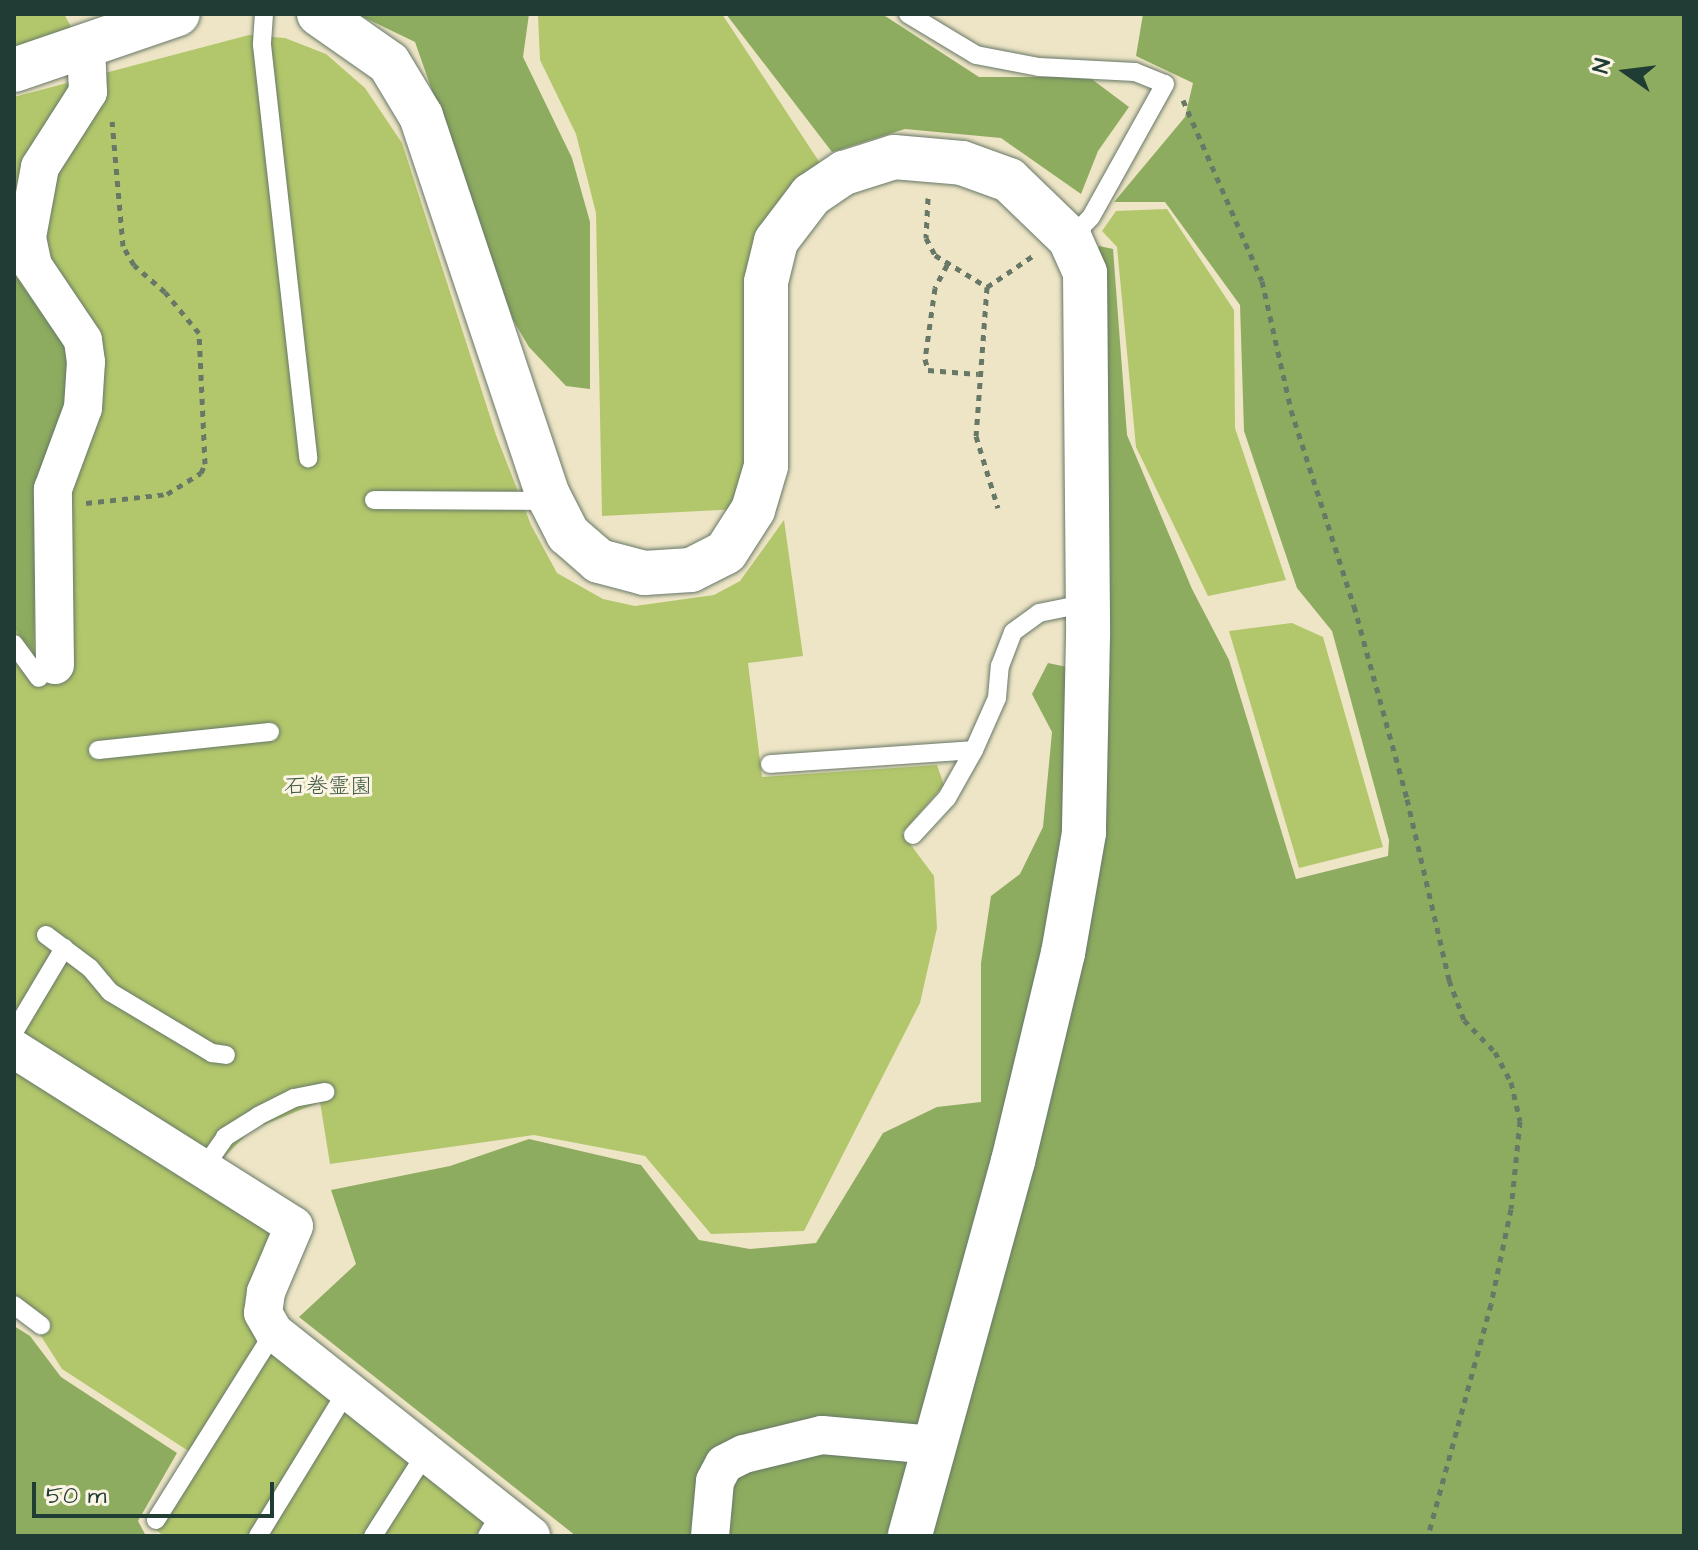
<!DOCTYPE html>
<meta charset="utf-8">
<style>
body{margin:0}
#map{position:relative;width:1698px;height:1550px;overflow:hidden;background:#eee5c6;font-family:"Architects Daughter","Klee One",sans-serif}
div>[style]{position:absolute}
[style*='--x']{left:calc(var(--x)*1px);top:calc(var(--y)*1px);width:calc(var(--w)*1px);rotate:calc(var(--a)*1deg)}
.green>*{inset:0;background:#b2c76b}
.forest>*{inset:0;background:#8dac5f}
.path>*{height:5px;margin-top:-2.5px;transform-origin:0;background:repeating-linear-gradient(90deg,#677867 0 6px,transparent 0 12px)}
.roads{filter:drop-shadow(0 0 2px #677867) drop-shadow(0 0 2px #677867)}
.service>*{height:18px;margin:-9px;padding:0 9px;transform-origin:9px;border-radius:9px;background:#fff}
.minor>*{height:38px;margin:-19px;padding:0 19px;transform-origin:19px;border-radius:19px;background:#fff}
.tertiary>*{height:44px;margin:-22px;padding:0 22px;transform-origin:22px;border-radius:22px;background:#fff}
span{translate:-50% -50%;white-space:nowrap;text-align:center;line-height:1.15;-webkit-text-stroke:6px #fcf5e5;paint-order:stroke}
.park-label{font-size:22px;color:#3c593f}
.frame{position:absolute;inset:0;border:16px solid #1f3d34;pointer-events:none}
.north{position:absolute;left:1586px;top:32px;width:80px;height:80px;-webkit-text-stroke:6px #fcf5e5;paint-order:stroke;rotate:284deg;font-size:22px;font-weight:700;line-height:32px;text-align:center;color:#1f3d34}
.north::after{content:'';display:block;margin:auto;width:28px;height:36px;background:#1f3d34;clip-path:polygon(50% 0,100% 100%,50% 72%,0 100%)}
.scale{position:absolute;left:32px;top:1482px;width:242px;height:36px;box-sizing:border-box;border:4px solid #1f3d34;border-top:0;padding-left:10px;font-size:24px;line-height:28px;white-space:nowrap;color:#1f3d34;-webkit-text-stroke:6px #fcf5e5;paint-order:stroke}
</style>
<div id="map">
<div class="green">
<div style="clip-path:polygon(14px 14px,64px 14px,75px 34px,14px 53px)"></div>
<div style="clip-path:polygon(722px 14px,820px 163px,785px 199px,740px 509px,602px 516px,596px 213px,576px 134px,540px 60px,538px 16px)"></div>
<div style="clip-path:polygon(249px 35px,285px 38px,326px 54px,365px 88px,402px 143px,496px 435px,531px 525px,557px 573px,603px 599px,635px 606px,714px 595px,740px 581px,784px 520px,803px 656px,748px 663px,762px 777px,937px 765px,944px 785px,902px 833px,934px 876px,937px 928px,920px 1003px,804px 1231px,711px 1234px,645px 1156px,534px 1135px,330px 1164px,320px 1102px,251px 1130px,216px 1165px,309px 1223px,278px 1293px,279px 1321px,549px 1536px,164px 1536px,148px 1524px,190px 1452px,62px 1369px,39px 1333px,14px 1316px,14px 97px)"></div>
<div style="clip-path:polygon(1167px 209px,1234px 310px,1235px 428px,1286px 580px,1208px 596px,1136px 447px,1117px 247px,1102px 231px,1116px 211px)"></div>
<div style="clip-path:polygon(1292px 623px,1323px 637px,1383px 847px,1299px 868px,1229px 631px)"></div>
</div>
<div class="forest">
<div style="clip-path:polygon(357px 14px,529px 14px,523px 57px,572px 158px,590px 222px,590px 389px,566px 386px,529px 347px,513px 320px,415px 42px)"></div>
<div style="clip-path:polygon(726px 14px,882px 14px,979px 77px,1089px 77px,1129px 107px,1098px 151px,1081px 194px,1001px 138px,905px 129px,832px 152px)"></div>
<div style="clip-path:polygon(1143px 14px,1684px 14px,1684px 1536px,576px 1536px,299px 1317px,356px 1264px,331px 1190px,450px 1166px,529px 1139px,641px 1165px,699px 1240px,750px 1249px,816px 1243px,883px 1133px,937px 1107px,981px 1102px,981px 963px,991px 896px,1020px 874px,1043px 827px,1052px 732px,1032px 694px,1048px 663px,1110px 676px,1101px 584px,1094px 258px,1099px 246px,1113px 249px,1127px 435px,1192px 589px,1229px 660px,1296px 879px,1388px 856px,1389px 840px,1332px 631px,1297px 588px,1244px 431px,1240px 305px,1165px 202px,1114px 202px,1185px 117px,1193px 83px,1136px 56px)"></div>
<div style="clip-path:polygon(14px 274px,69px 353px,64px 404px,38px 478px,33px 651px,14px 628px)"></div>
<div style="clip-path:polygon(14px 1326px,30px 1336px,61px 1377px,177px 1453px,138px 1521px,146px 1536px,14px 1536px)"></div>
</div>
<div class="path">
<div style="--x:1183;--y:100;--w:197;--a:66.4"></div>
<div style="--x:1262;--y:281;--w:132;--a:77.3"></div>
<div style="--x:1291;--y:410;--w:206;--a:72.2"></div>
<div style="--x:1354;--y:606;--w:200;--a:74.6"></div>
<div style="--x:1407;--y:799;--w:186;--a:76.9"></div>
<div style="--x:1449;--y:980;--w:43;--a:69.4"></div>
<div style="--x:1464;--y:1020;--w:45;--a:45.9"></div>
<div style="--x:1495;--y:1052;--w:34;--a:62"></div>
<div style="--x:1511;--y:1082;--w:40;--a:77"></div>
<div style="--x:1520;--y:1121;--w:88;--a:95.8"></div>
<div style="--x:1511;--y:1209;--w:97;--a:101.9"></div>
<div style="--x:1491;--y:1304;--w:240;--a:105.2"></div>
<div style="--x:928;--y:198;--w:40;--a:92.9"></div>
<div style="--x:926;--y:238;--w:19;--a:62"></div>
<div style="--x:935;--y:255;--w:61;--a:31.6"></div>
<div style="--x:987;--y:287;--w:57;--a:-34.2"></div>
<div style="--x:947;--y:265;--w:26;--a:118"></div>
<div style="--x:935;--y:288;--w:72;--a:98"></div>
<div style="--x:925;--y:359;--w:11;--a:75"></div>
<div style="--x:928;--y:370;--w:50;--a:4.6"></div>
<div style="--x:987;--y:287;--w:149;--a:94.2"></div>
<div style="--x:976;--y:436;--w:75;--a:73"></div>
<div style="--x:86;--y:503;--w:81;--a:-6.3"></div>
<div style="--x:167;--y:494;--w:40;--a:-32"></div>
<div style="--x:201;--y:473;--w:10;--a:-66"></div>
<div style="--x:205;--y:464;--w:131;--a:-92.6"></div>
<div style="--x:199;--y:333;--w:53;--a:-129.7"></div>
<div style="--x:165;--y:292;--w:41;--a:-138.9"></div>
<div style="--x:134;--y:265;--w:22;--a:-120"></div>
<div style="--x:123;--y:246;--w:125;--a:-95"></div>
</div>
<div class="roads">
<div class="service">
<div style="--x:264;--y:14;--w:31;--a:94"></div>
<div style="--x:262;--y:45;--w:416;--a:83.6"></div>
<div style="--x:908;--y:14;--w:79;--a:31.1"></div>
<div style="--x:976;--y:55;--w:64;--a:10.8"></div>
<div style="--x:1039;--y:67;--w:96;--a:3"></div>
<div style="--x:1135;--y:72;--w:32;--a:22"></div>
<div style="--x:1165;--y:84;--w:152;--a:119.1"></div>
<div style="--x:1091;--y:217;--w:30;--a:134"></div>
<div style="--x:374;--y:500;--w:177;--a:0.3"></div>
<div style="--x:14;--y:644;--w:42;--a:53.7"></div>
<div style="--x:98;--y:750;--w:173;--a:-6"></div>
<div style="--x:770;--y:764;--w:204;--a:-3.9"></div>
<div style="--x:913;--y:835;--w:50;--a:-47.4"></div>
<div style="--x:947;--y:798;--w:55;--a:-60.6"></div>
<div style="--x:974;--y:750;--w:57;--a:-66.1"></div>
<div style="--x:997;--y:698;--w:32;--a:-85"></div>
<div style="--x:1000;--y:666;--w:36;--a:-69"></div>
<div style="--x:1013;--y:632;--w:32;--a:-36"></div>
<div style="--x:1039;--y:613;--w:50;--a:-11.5"></div>
<div style="--x:46;--y:935;--w:55;--a:36.9"></div>
<div style="--x:90;--y:968;--w:31;--a:50"></div>
<div style="--x:110;--y:992;--w:119;--a:30.9"></div>
<div style="--x:212;--y:1053;--w:14;--a:8"></div>
<div style="--x:14;--y:1032;--w:98;--a:-59.2"></div>
<div style="--x:203;--y:1169;--w:39;--a:-55"></div>
<div style="--x:225;--y:1137;--w:39;--a:-32"></div>
<div style="--x:258;--y:1116;--w:40;--a:-26.6"></div>
<div style="--x:294;--y:1098;--w:32;--a:-11"></div>
<div style="--x:14;--y:1305;--w:34;--a:37"></div>
<div style="--x:156;--y:1520;--w:222;--a:-57.9"></div>
<div style="--x:258;--y:1536;--w:170;--a:-58.5"></div>
<div style="--x:373;--y:1536;--w:98;--a:-57.4"></div>
<div style="--x:487;--y:1536;--w:27;--a:-59"></div>
</div>
<div class="minor">
<div style="--x:55;--y:665;--w:176;--a:-90.7"></div>
<div style="--x:53;--y:489;--w:86;--a:-69.7"></div>
<div style="--x:83;--y:408;--w:46;--a:-86.3"></div>
<div style="--x:86;--y:362;--w:22;--a:-98"></div>
<div style="--x:83;--y:340;--w:89;--a:-124"></div>
<div style="--x:33;--y:266;--w:30;--a:-102"></div>
<div style="--x:27;--y:237;--w:71;--a:-79.5"></div>
<div style="--x:40;--y:167;--w:89;--a:-57.4"></div>
<div style="--x:88;--y:92;--w:46;--a:-92.5"></div>
<div style="--x:14;--y:1049;--w:331;--a:32.3"></div>
<div style="--x:294;--y:1226;--w:72;--a:113"></div>
<div style="--x:266;--y:1292;--w:21;--a:98"></div>
<div style="--x:263;--y:1313;--w:22;--a:60"></div>
<div style="--x:274;--y:1332;--w:328;--a:38.4"></div>
<div style="--x:710;--y:1536;--w:55;--a:-84.8"></div>
<div style="--x:715;--y:1481;--w:19;--a:-62"></div>
<div style="--x:724;--y:1464;--w:22;--a:-27"></div>
<div style="--x:744;--y:1454;--w:80;--a:-13.7"></div>
<div style="--x:822;--y:1435;--w:112;--a:5.1"></div>
</div>
<div class="tertiary">
<div style="--x:319;--y:14;--w:85;--a:35"></div>
<div style="--x:389;--y:63;--w:62;--a:58.9"></div>
<div style="--x:421;--y:116;--w:400;--a:71.5"></div>
<div style="--x:548;--y:495;--w:44;--a:62.9"></div>
<div style="--x:568;--y:534;--w:41;--a:41.1"></div>
<div style="--x:599;--y:561;--w:47;--a:14.9"></div>
<div style="--x:644;--y:573;--w:47;--a:-3.7"></div>
<div style="--x:691;--y:570;--w:39;--a:-27"></div>
<div style="--x:726;--y:552;--w:50;--a:-57.3"></div>
<div style="--x:753;--y:510;--w:46;--a:-73.5"></div>
<div style="--x:766;--y:466;--w:184;--a:-90"></div>
<div style="--x:766;--y:282;--w:42;--a:-76.3"></div>
<div style="--x:776;--y:241;--w:58;--a:-52.7"></div>
<div style="--x:811;--y:195;--w:40;--a:-34"></div>
<div style="--x:844;--y:173;--w:52;--a:-17.7"></div>
<div style="--x:894;--y:157;--w:68;--a:5"></div>
<div style="--x:962;--y:163;--w:50;--a:19.9"></div>
<div style="--x:1009;--y:180;--w:85;--a:44"></div>
<div style="--x:1070;--y:239;--w:37;--a:66"></div>
<div style="--x:1085;--y:273;--w:363;--a:89.5"></div>
<div style="--x:1088;--y:636;--w:197;--a:91.2"></div>
<div style="--x:1084;--y:833;--w:122;--a:99.9"></div>
<div style="--x:1063;--y:953;--w:214;--a:103.5"></div>
<div style="--x:1013;--y:1161;--w:389;--a:105.4"></div>
<div style="--x:14;--y:70;--w:173;--a:-18.9"></div>
</div>
</div>
<div class="park-label">
<span style="left:328px;top:787px">石巻霊園</span>
</div>
<div class="frame"></div>
<div class="north">N</div>
<div class="scale">50 m</div>
</div>
